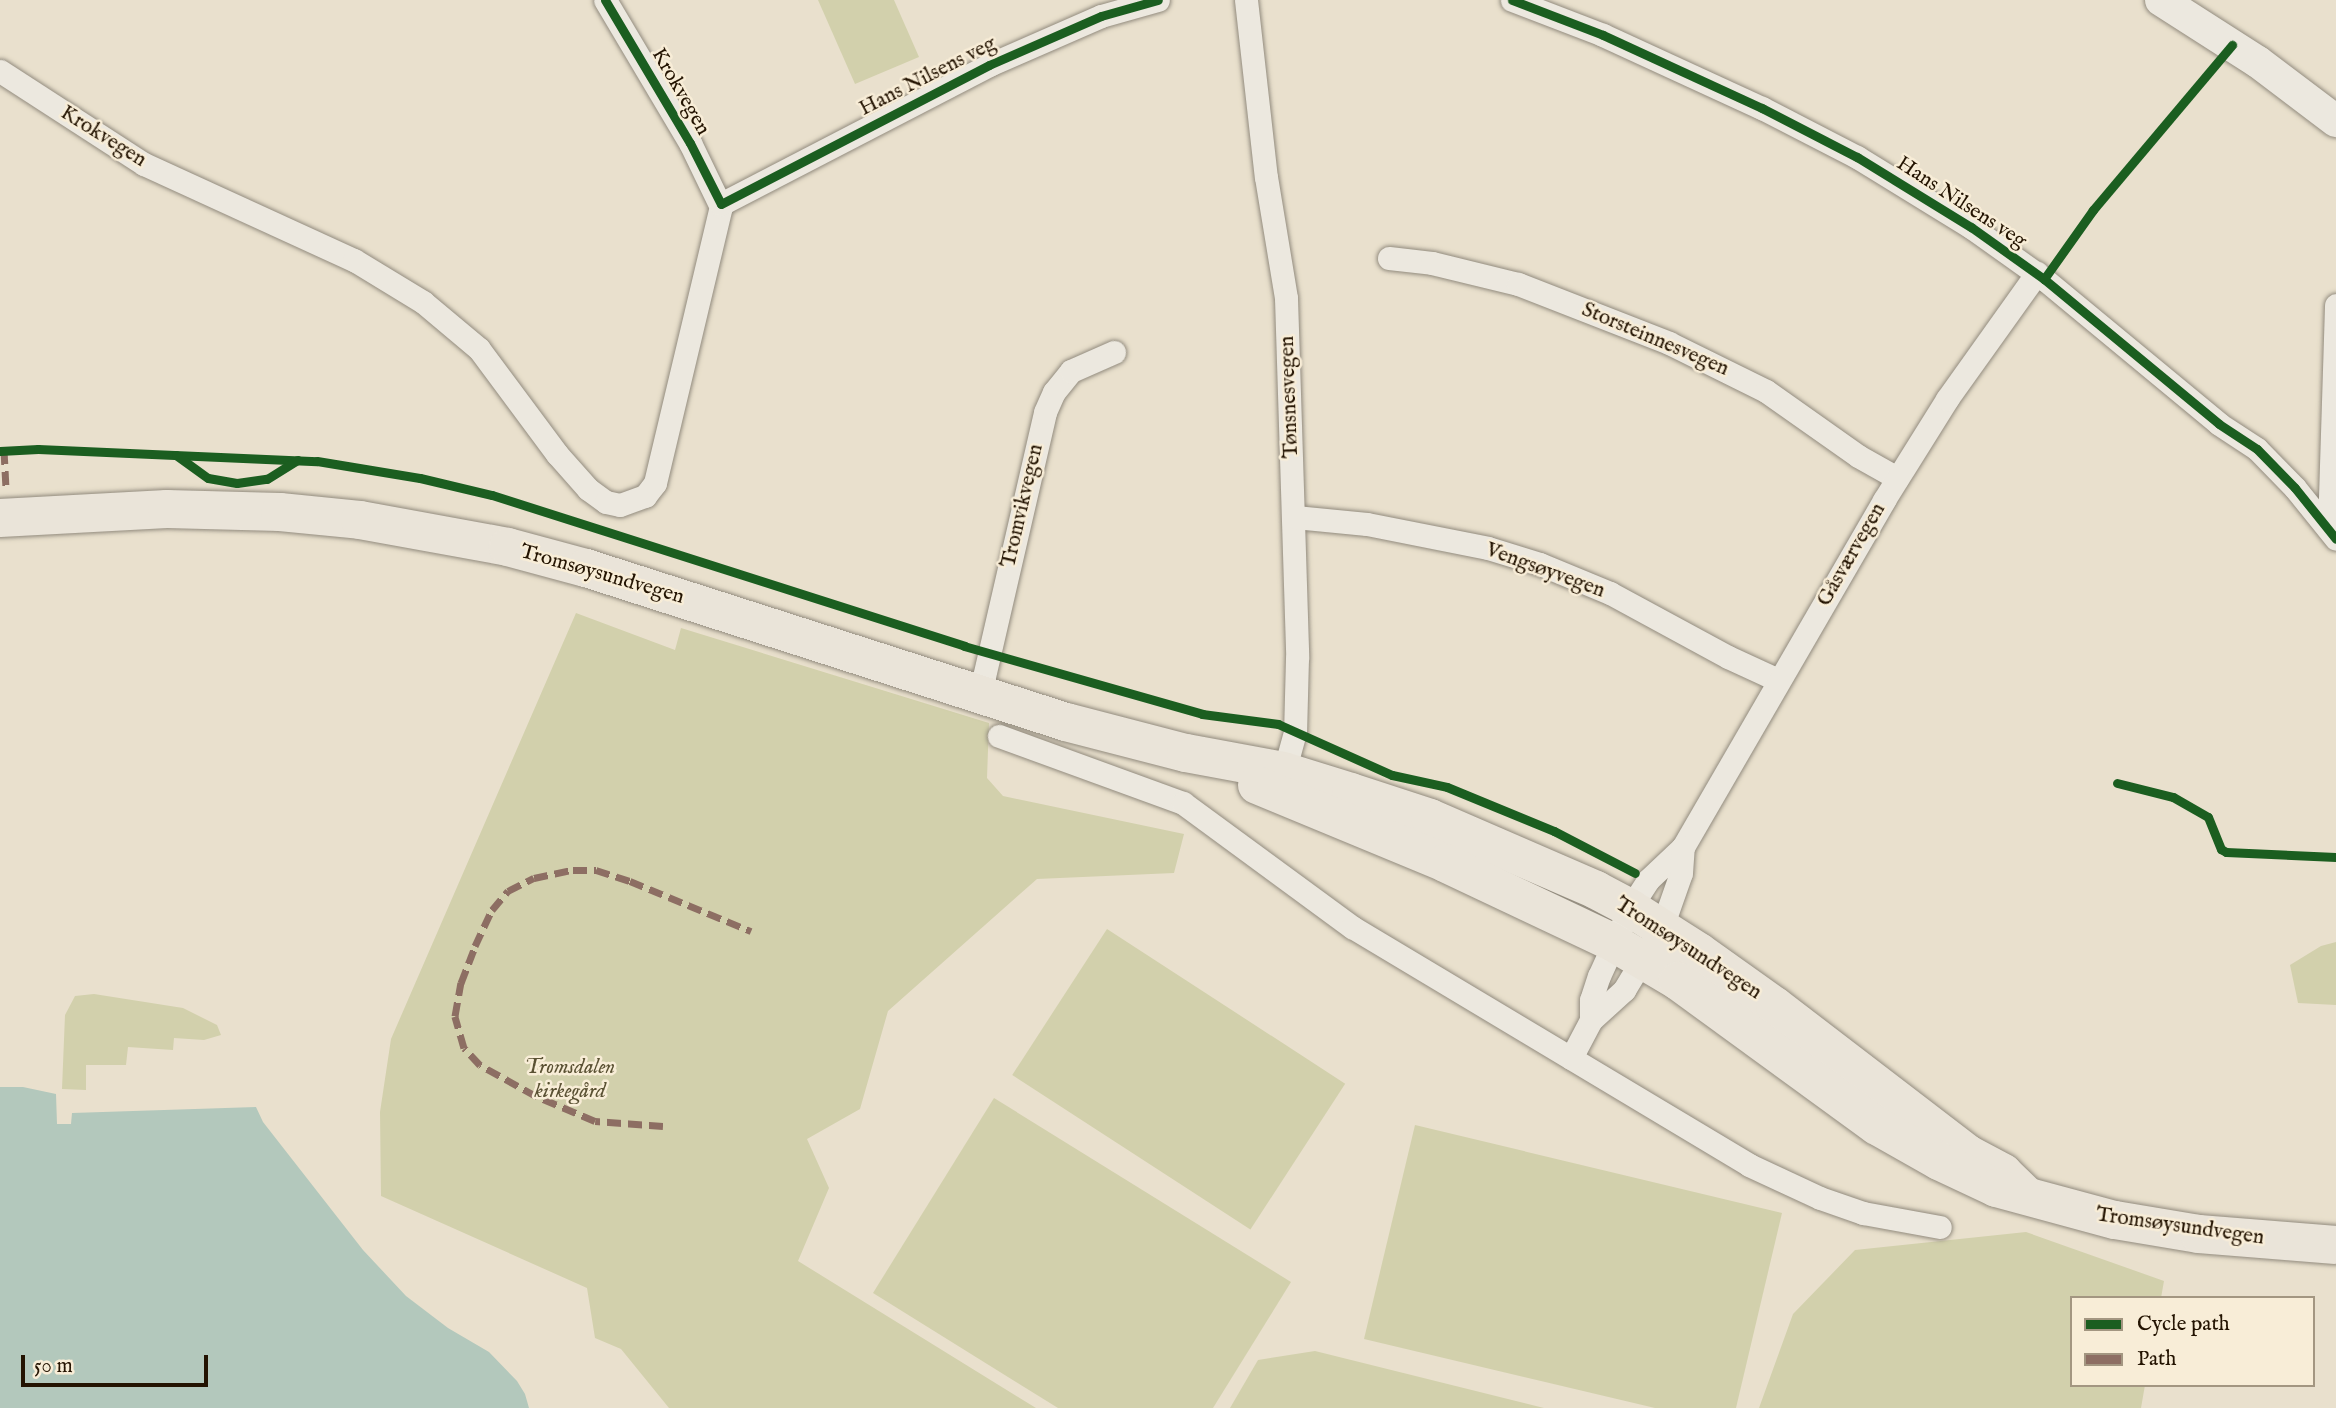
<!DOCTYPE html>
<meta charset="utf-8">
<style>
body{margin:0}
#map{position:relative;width:2336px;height:1408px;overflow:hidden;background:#e9e0cd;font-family:"IM FELL English",serif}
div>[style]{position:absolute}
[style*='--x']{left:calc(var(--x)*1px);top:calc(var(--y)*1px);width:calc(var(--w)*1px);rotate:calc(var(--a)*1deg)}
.green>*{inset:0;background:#d2d0ac;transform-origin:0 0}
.water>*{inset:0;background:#b3c8bc}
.roads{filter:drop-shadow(0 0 2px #928b7e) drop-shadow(0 0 2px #928b7e)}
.street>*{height:23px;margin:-11.5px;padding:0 11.5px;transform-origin:11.5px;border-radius:11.5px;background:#ece8df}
.secondary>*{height:32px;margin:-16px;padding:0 16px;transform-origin:16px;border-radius:16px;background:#ece8df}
.highway>*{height:38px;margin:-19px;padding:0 19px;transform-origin:19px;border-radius:19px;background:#eae4d9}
.quiet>*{height:7px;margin-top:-3.5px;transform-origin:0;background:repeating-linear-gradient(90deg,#8d6e63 0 14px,transparent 0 21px)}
.cycleway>*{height:9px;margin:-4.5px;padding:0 4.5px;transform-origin:4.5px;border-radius:4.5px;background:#1b5e20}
span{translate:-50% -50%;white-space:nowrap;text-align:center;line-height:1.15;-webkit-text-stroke:5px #f8edd7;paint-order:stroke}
.street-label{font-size:21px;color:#231301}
.park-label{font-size:21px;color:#5a5133;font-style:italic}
.legend{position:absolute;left:2070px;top:1296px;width:245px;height:91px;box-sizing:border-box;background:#f8edd7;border:2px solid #a39681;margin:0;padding:9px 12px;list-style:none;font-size:21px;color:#231301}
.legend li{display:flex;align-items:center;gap:14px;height:35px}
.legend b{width:35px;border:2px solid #a39681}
.scale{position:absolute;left:21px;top:1355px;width:187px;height:32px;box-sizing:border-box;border:4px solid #231301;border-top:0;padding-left:9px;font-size:21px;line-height:24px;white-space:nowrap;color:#231301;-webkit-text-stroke:5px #f8edd7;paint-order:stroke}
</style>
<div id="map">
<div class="green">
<div style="clip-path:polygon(818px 0,894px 0,919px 57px,855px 84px)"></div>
<div style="clip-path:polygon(576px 613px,675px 650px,681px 628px,989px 723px,987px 778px,1003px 796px,1184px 834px,1174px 873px,1037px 879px,888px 1011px,860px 1109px,807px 1139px,829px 1188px,798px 1261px,1036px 1408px,669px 1408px,621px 1349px,595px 1338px,587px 1288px,381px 1196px,380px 1112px,391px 1039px)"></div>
<div style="left:1107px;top:929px;width:284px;height:174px;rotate:33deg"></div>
<div style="clip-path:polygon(2336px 942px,2336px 1005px,2298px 1003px,2290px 965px,2321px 946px)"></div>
<div style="clip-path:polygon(94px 994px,183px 1008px,217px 1025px,221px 1035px,204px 1040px,174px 1038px,173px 1050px,128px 1047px,126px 1065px,86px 1065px,86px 1090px,62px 1089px,65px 1015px,75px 996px)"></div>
<div style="clip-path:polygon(994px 1098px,1291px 1282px,1213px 1408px,1058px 1408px,873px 1293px)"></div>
<div style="clip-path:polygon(1415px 1125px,1782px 1213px,1736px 1408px,1655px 1408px,1364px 1339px)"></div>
<div style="clip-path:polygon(2026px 1232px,2164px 1281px,2161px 1298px,2072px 1298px,2072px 1385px,2145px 1385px,2141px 1408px,1759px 1408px,1793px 1314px,1855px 1250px)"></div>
<div style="clip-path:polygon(1315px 1351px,1544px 1408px,1230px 1408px,1258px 1360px)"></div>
</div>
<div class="water">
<div style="clip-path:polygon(0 1087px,23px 1087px,56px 1094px,57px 1124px,71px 1124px,72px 1113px,256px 1107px,263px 1122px,363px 1250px,406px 1296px,448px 1328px,489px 1352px,517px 1381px,525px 1394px,529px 1408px,0 1408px)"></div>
</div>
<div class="roads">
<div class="street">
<div style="--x:1246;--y:0;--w:178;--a:83.6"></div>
<div style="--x:1266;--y:177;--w:123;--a:80.6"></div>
<div style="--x:1286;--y:298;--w:360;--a:88.2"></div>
<div style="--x:1297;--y:658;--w:74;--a:91.5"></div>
<div style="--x:1295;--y:732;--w:53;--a:105.4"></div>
<div style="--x:1512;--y:0;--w:97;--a:21"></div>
<div style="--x:1603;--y:35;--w:175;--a:24.7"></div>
<div style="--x:1762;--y:108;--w:107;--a:27.3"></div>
<div style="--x:1857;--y:157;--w:134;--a:31.6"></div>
<div style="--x:1971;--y:227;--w:90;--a:35.5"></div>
<div style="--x:2044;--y:279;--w:227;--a:39.6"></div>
<div style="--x:2219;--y:424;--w:45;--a:33.3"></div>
<div style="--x:2257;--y:449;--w:54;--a:45.7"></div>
<div style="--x:2295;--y:488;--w:65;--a:51.2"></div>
<div style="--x:0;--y:71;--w:171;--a:32.9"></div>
<div style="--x:144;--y:164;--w:231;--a:24.6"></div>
<div style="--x:354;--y:260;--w:81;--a:31.3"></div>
<div style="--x:423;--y:302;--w:73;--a:40"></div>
<div style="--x:479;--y:349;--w:131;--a:53.4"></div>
<div style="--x:557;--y:454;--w:47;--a:48.5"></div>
<div style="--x:588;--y:489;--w:22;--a:36"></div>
<div style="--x:606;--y:502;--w:14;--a:12"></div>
<div style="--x:620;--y:505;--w:27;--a:-20"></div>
<div style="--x:645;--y:496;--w:16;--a:-52"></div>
<div style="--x:655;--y:483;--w:284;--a:-76.6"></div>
<div style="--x:721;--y:207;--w:71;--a:-115.8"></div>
<div style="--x:690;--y:143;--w:166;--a:-120.7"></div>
<div style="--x:721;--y:204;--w:302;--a:-27.4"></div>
<div style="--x:989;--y:65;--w:122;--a:-23.6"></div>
<div style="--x:1101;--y:16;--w:59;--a:-15.7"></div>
<div style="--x:1389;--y:258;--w:43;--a:6.6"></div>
<div style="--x:1432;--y:263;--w:89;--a:13.7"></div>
<div style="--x:1518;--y:284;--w:162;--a:21.3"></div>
<div style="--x:1669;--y:343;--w:108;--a:26.3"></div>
<div style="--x:1766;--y:391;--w:113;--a:35.2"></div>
<div style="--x:1858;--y:456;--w:45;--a:29.4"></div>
<div style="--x:1295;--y:517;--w:72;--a:5.6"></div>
<div style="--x:1367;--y:524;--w:123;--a:11.2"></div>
<div style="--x:1488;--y:548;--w:54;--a:17.1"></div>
<div style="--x:1540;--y:564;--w:76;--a:22.5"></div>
<div style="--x:1610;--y:593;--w:134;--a:28.5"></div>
<div style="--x:1728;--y:657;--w:55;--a:24.7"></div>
<div style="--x:2329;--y:529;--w:224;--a:-88.2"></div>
<div style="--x:980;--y:694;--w:289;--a:-77"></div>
<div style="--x:1045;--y:412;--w:22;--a:-66"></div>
<div style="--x:1054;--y:392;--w:27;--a:-51"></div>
<div style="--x:1071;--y:371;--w:47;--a:-23.8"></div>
<div style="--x:999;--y:736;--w:196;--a:20"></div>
<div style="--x:1183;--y:803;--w:210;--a:36.3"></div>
<div style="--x:1352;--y:927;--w:463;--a:30.9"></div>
<div style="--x:1749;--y:1165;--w:78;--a:24.9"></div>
<div style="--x:1820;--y:1198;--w:46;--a:19.2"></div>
<div style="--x:1863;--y:1213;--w:78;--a:10.3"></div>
<div style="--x:1591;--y:1020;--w:20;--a:-90"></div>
<div style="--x:1591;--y:1000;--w:25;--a:-72"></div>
<div style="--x:1599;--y:976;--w:75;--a:-65.5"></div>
<div style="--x:1630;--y:908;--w:33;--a:-57"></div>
<div style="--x:1648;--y:880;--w:48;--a:-43.3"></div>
<div style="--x:1683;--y:847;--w:401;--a:-59.9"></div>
<div style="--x:1884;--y:500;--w:119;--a:-58"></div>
<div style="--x:1947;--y:399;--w:155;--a:-54.5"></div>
<div style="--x:1571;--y:1058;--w:43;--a:-62.2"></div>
<div style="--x:1591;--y:1020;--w:45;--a:-42.3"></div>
<div style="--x:1624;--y:990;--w:74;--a:-58.9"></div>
<div style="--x:1662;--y:927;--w:57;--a:-70.6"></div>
<div style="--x:1681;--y:873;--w:26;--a:-86"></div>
</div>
<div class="secondary">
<div style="--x:2161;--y:0;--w:115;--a:32.6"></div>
<div style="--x:2258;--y:62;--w:98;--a:37.1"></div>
</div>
<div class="highway">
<div style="--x:0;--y:518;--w:167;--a:-3.1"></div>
<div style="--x:167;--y:509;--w:113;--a:1.5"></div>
<div style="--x:280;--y:512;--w:80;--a:5.7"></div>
<div style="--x:360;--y:520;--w:150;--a:10.3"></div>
<div style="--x:508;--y:547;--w:81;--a:15.1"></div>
<div style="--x:586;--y:568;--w:504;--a:17.79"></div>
<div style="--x:1066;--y:722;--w:124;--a:14.5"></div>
<div style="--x:1186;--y:753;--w:99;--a:10.5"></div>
<div style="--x:1283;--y:771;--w:71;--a:17.2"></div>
<div style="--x:1351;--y:792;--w:83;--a:18.2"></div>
<div style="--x:1430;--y:818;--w:181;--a:23.4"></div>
<div style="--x:1596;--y:890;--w:38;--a:28"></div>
<div style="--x:1630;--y:908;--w:82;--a:32.5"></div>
<div style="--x:1699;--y:952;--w:93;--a:35.4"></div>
<div style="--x:1775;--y:1006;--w:243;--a:37.5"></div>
<div style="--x:1968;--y:1154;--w:40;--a:28"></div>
<div style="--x:2003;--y:1173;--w:32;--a:44"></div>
<div style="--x:1257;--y:785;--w:204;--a:22.5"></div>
<div style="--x:1445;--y:863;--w:185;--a:25.3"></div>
<div style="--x:1612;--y:942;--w:77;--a:30.6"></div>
<div style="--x:1678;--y:981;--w:246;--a:36.1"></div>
<div style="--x:1877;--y:1126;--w:71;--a:29.4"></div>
<div style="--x:1939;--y:1161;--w:63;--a:25.3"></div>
<div style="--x:1996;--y:1188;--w:123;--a:15.1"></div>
<div style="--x:2115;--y:1220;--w:85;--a:9.5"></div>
<div style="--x:2199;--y:1234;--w:137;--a:4.6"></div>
</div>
</div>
<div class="quiet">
<div style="--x:4;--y:450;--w:37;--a:87"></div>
<div style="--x:663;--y:1126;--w:68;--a:-175.8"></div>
<div style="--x:595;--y:1121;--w:64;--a:-157"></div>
<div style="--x:536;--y:1096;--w:64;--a:-151"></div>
<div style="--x:480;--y:1065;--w:23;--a:-133"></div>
<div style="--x:464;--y:1048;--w:33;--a:-106"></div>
<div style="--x:455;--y:1016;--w:34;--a:-80"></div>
<div style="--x:461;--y:983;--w:40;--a:-69"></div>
<div style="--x:475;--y:946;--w:40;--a:-65"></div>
<div style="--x:492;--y:910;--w:25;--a:-50"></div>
<div style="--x:508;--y:891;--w:29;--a:-27"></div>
<div style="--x:534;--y:878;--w:40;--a:-12"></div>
<div style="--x:573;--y:870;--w:23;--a:0"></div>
<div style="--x:596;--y:870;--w:36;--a:18"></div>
<div style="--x:630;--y:881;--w:131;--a:22.5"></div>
</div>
<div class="cycleway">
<div style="--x:605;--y:0;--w:166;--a:59.3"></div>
<div style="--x:690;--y:143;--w:68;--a:63.1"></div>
<div style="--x:721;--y:204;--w:302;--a:-27.4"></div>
<div style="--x:989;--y:65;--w:122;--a:-23.6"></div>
<div style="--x:1101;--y:16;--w:59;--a:-15.7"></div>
<div style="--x:1512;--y:0;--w:97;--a:21"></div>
<div style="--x:1603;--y:35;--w:175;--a:24.7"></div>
<div style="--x:1762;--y:108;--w:107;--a:27.3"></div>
<div style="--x:1857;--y:157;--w:134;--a:31.6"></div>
<div style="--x:1971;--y:227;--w:90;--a:35.5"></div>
<div style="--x:2044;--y:279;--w:227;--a:39.6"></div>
<div style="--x:2219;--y:424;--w:45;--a:33.3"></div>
<div style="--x:2257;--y:449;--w:54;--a:45.7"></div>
<div style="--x:2295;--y:488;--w:65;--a:51.2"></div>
<div style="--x:2044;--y:279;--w:85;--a:-54.6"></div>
<div style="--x:2093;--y:210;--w:216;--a:-49.9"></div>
<div style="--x:0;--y:451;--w:38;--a:-3"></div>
<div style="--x:38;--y:449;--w:279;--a:2.5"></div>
<div style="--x:317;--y:461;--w:104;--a:9.4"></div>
<div style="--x:420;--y:478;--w:74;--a:13.3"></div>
<div style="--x:492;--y:495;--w:496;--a:17.7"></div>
<div style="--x:964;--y:646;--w:248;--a:15.9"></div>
<div style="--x:1202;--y:714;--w:77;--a:7.5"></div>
<div style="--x:1278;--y:724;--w:125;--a:24.1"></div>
<div style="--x:1392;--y:775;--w:56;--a:12.3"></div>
<div style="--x:1447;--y:787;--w:116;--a:22.4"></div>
<div style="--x:1554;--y:831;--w:91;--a:27.4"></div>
<div style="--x:176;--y:455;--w:39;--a:36"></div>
<div style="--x:208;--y:478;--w:29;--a:10"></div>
<div style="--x:237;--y:483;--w:30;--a:-8"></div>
<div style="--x:267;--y:479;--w:36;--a:-32"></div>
<div style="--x:2117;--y:783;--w:58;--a:14"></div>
<div style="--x:2173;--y:797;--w:40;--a:29.7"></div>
<div style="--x:2208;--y:817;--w:35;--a:68"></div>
<div style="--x:2221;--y:849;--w:6;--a:31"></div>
<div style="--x:2226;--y:852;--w:110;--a:2.6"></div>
</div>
<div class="street-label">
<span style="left:928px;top:77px;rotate:-27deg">Hans Nilsens veg</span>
<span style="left:680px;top:92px;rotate:60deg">Krokvegen</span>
<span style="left:103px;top:137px;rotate:32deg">Krokvegen</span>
<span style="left:1961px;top:203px;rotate:33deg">Hans Nilsens veg</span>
<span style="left:1655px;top:340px;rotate:23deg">Storsteinnesvegen</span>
<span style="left:1290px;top:397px;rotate:-92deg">Tønsnesvegen</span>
<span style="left:1023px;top:506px;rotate:-77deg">Tromvikvegen</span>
<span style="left:1852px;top:555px;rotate:-60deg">Gåsværvegen</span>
<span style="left:1545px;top:571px;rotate:20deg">Vengsøyvegen</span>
<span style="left:602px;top:575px;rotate:16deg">Tromsøysundvegen</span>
<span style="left:1688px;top:949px;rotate:33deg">Tromsøysundvegen</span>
<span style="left:2180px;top:1227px;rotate:8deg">Tromsøysundvegen</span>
</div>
<div class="park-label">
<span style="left:570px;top:1080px">Tromsdalen<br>kirkegård</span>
</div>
<ul class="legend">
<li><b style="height:9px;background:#1b5e20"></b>Cycle path</li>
<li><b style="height:9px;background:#8d6e63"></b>Path</li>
</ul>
<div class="scale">50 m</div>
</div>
